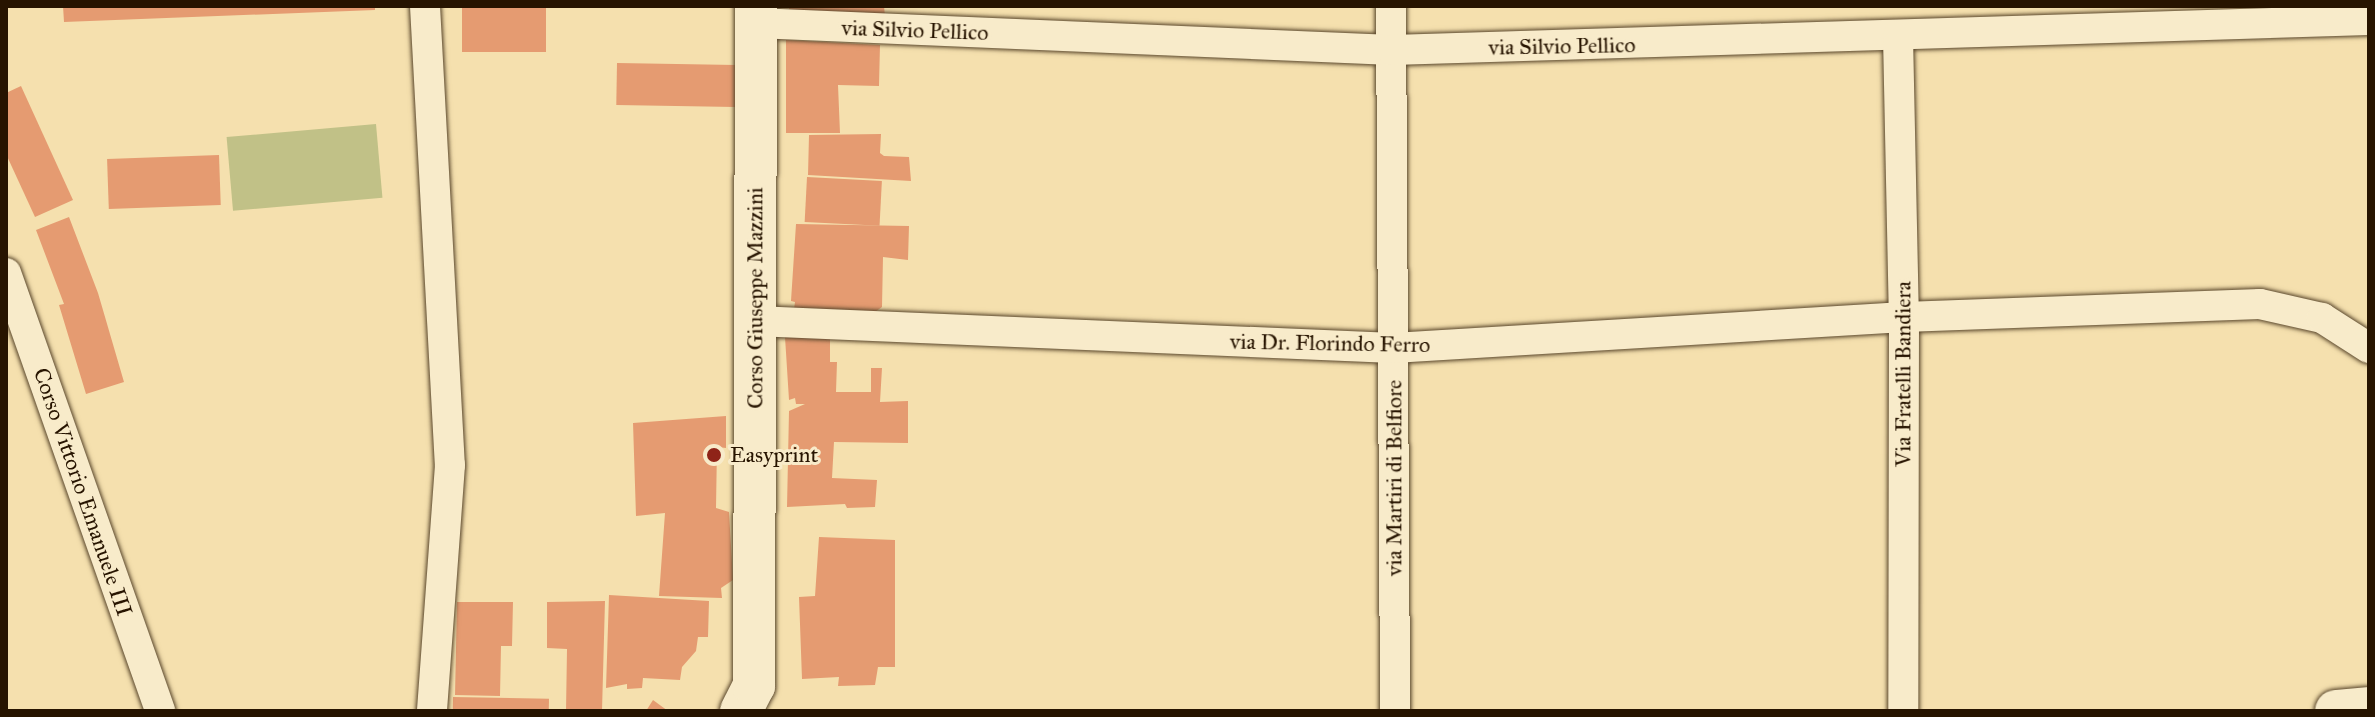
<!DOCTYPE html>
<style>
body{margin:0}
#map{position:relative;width:2375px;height:717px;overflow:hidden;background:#f5e0ae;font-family:"IM FELL Great Primer",serif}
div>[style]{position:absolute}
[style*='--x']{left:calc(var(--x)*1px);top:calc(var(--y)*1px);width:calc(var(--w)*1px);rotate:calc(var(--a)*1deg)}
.green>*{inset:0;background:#c1c187;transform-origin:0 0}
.building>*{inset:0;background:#e59b71;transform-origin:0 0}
.roads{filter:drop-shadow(0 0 2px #5a472c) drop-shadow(0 0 2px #5a472c)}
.street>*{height:30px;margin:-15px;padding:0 15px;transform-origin:15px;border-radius:15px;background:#f8ebca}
.secondary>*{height:42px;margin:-21px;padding:0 21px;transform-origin:21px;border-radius:21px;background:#f8ebca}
.dots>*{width:22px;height:22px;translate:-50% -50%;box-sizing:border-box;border:4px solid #f8ebca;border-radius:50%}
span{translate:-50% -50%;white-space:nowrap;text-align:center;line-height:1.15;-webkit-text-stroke:6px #f8ebca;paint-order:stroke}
.street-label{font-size:22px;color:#271400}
.poi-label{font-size:22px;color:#271400}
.left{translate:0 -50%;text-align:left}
.frame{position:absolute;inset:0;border:8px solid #271400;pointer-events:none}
</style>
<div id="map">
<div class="green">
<div style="left:376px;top:124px;width:74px;height:150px;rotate:85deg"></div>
</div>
<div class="building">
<div style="clip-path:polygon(63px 6px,375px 6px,375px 10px,64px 22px)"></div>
<div style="left:462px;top:6px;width:84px;height:46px"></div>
<div style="clip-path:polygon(789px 6px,884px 6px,885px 16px,789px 10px)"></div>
<div style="clip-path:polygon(786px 40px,880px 45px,879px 86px,838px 85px,840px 133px,786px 133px)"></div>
<div style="left:617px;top:63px;width:119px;height:42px;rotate:1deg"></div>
<div style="clip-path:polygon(21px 86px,73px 200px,35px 217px,6px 154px,6px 93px)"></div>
<div style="clip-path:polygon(881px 134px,880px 153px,884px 156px,909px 157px,911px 181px,808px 175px,809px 135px)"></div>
<div style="left:219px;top:155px;width:50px;height:112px;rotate:88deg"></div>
<div style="left:807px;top:177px;width:75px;height:45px;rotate:3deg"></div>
<div style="clip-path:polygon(69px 217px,98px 293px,124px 382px,86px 394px,59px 305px,64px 304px,36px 230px)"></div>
<div style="clip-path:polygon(796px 224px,909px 226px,908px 260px,883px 257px,882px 307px,875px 312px,794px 309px,795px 302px,791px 301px)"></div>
<div style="clip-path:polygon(785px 337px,830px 337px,830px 362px,837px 362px,836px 392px,871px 392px,871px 368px,882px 368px,880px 402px,908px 401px,908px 443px,834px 442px,832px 478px,877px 480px,875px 507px,847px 508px,845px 504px,787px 507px,789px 411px,805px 404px,796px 404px,795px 398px,789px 400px)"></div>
<div style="clip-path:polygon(726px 416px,726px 448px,717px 447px,716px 508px,729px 512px,733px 580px,721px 588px,722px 598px,659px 596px,665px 513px,636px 516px,633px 423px)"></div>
<div style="clip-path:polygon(819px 537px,895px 540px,895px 667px,878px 667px,875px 685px,838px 686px,839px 677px,802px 679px,799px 597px,815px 596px)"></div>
<div style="clip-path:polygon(609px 595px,709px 601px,708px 637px,698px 637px,696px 651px,682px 667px,680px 680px,643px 678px,642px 688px,627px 689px,627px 684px,606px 688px)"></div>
<div style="clip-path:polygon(605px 601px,602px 711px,566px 711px,567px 649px,547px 648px,547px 602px)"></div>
<div style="clip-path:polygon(457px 602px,513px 602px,512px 646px,501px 646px,500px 696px,455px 695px)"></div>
<div style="left:453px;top:697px;width:96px;height:14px;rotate:1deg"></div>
<div style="clip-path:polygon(653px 700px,668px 711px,646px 711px)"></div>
</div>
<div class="roads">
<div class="street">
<div style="--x:425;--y:6;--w:460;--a:86.9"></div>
<div style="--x:450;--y:465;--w:247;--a:94.2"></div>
<div style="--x:1391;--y:6;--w:705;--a:89.67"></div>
<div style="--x:756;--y:23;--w:637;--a:2.43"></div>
<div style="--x:1392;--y:50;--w:977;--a:-1.76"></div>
<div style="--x:1898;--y:36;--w:281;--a:88.8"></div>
<div style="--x:1904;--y:317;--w:394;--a:90.1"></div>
<div style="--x:6;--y:273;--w:464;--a:70.6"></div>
<div style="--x:755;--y:321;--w:639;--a:2.42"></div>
<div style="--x:1393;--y:348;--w:512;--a:-3.47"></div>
<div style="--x:1904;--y:317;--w:356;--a:-2.1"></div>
<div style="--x:2260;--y:304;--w:64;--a:12.7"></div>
<div style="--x:2322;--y:318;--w:56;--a:32.6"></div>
</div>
<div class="secondary">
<div style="--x:741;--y:711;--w:28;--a:-63"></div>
<div style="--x:754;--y:686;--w:680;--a:-89.83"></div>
<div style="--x:2336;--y:711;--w:33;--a:-5"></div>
</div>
</div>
<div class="dots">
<div style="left:714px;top:455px;background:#8f2418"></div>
</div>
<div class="street-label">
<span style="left:915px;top:30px;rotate:2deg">via Silvio Pellico</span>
<span style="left:1562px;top:46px;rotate:-1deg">via Silvio Pellico</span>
<span style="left:755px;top:298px;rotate:-90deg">Corso Giuseppe Mazzini</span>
<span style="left:1330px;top:343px;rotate:1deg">via Dr. Florindo Ferro</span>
<span style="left:1903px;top:374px;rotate:-90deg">Via Fratelli Bandiera</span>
<span style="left:1394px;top:478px;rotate:-90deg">via Martiri di Belfiore</span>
<span style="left:83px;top:492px;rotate:71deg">Corso Vittorio Emanuele III</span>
</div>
<div class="poi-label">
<span class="left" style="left:730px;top:455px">Easyprint</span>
</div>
<div class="frame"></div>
</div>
